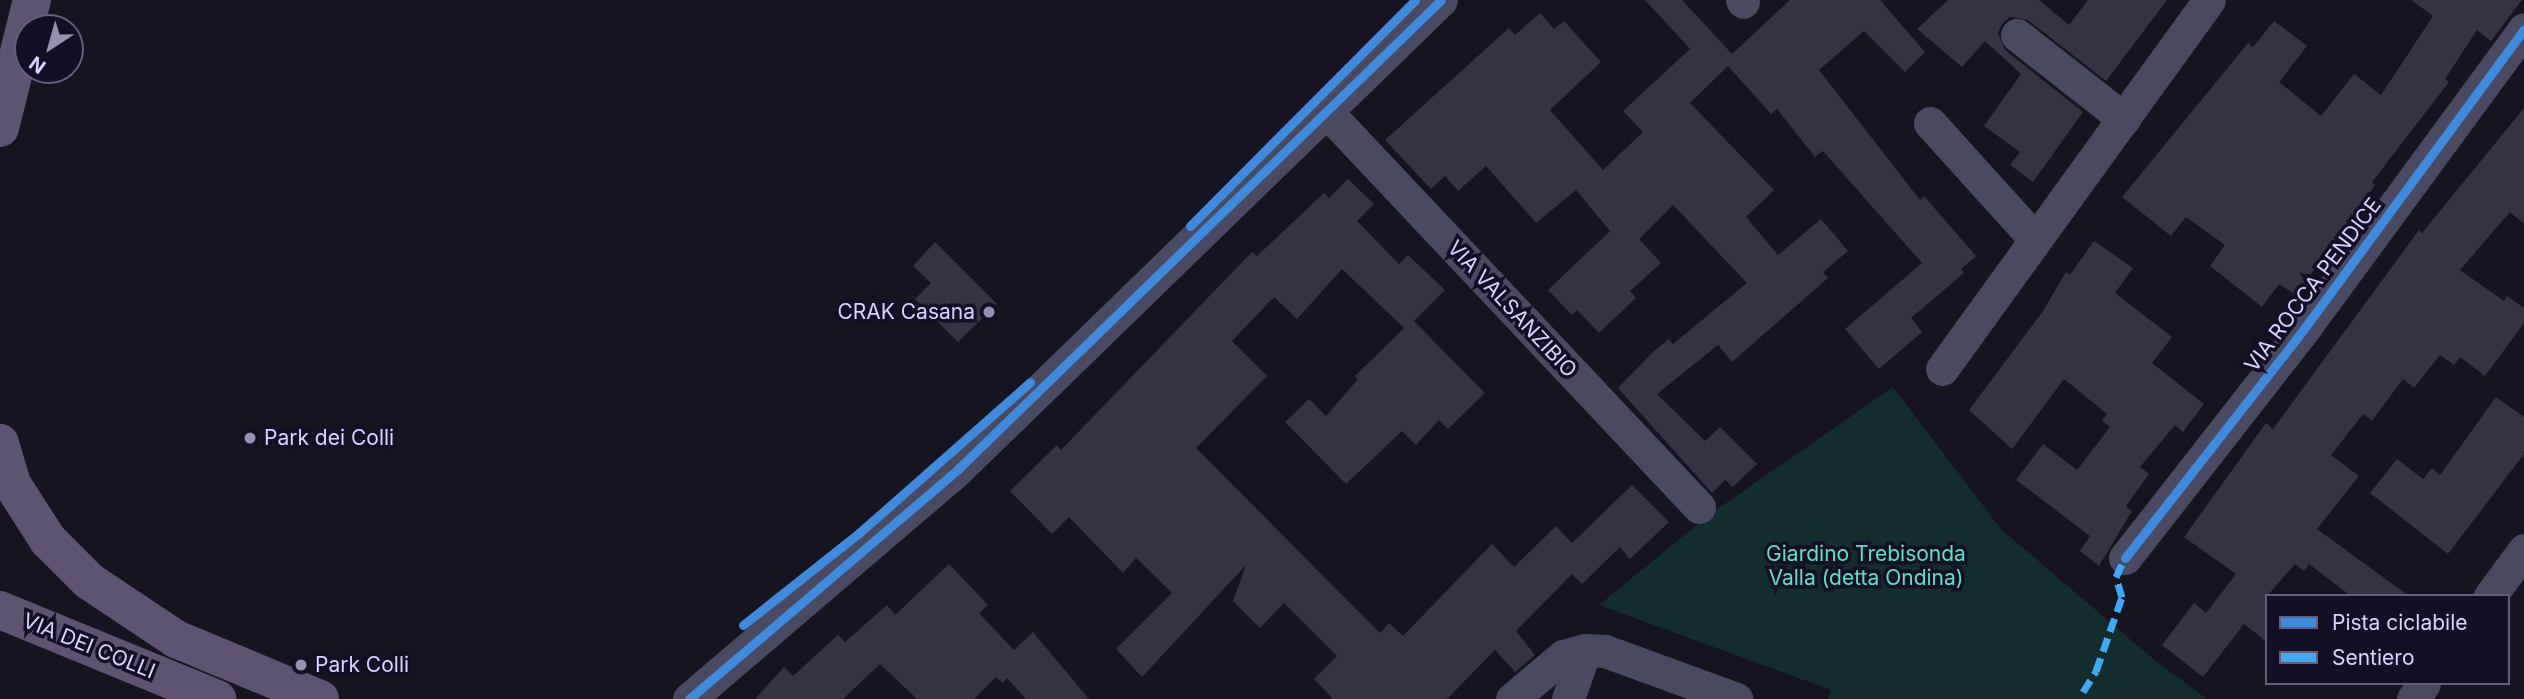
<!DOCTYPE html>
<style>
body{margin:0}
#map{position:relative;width:2524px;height:699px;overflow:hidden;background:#161421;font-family:Inter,sans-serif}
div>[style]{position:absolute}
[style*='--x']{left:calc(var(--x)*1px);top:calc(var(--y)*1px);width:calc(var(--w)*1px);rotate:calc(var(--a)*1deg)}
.green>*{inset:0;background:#132c2d}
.building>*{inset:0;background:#343243}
.minor>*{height:33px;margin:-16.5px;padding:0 16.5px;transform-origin:16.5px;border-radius:16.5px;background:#4a4962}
.major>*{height:38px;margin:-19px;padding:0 19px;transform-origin:19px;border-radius:19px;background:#5e5373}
.quiet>*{height:7px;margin-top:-3.5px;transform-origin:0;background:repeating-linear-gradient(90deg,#3fa9f5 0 14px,transparent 0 21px)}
.cycleway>*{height:9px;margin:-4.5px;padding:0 4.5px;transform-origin:4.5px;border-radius:4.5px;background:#408adc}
.dots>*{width:19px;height:19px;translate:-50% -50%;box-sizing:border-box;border:4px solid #130f26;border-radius:50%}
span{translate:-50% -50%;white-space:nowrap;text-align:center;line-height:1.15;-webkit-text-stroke:7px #130f26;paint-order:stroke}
.street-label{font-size:21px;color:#d9d4ff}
.poi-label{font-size:21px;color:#d9d4ff}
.right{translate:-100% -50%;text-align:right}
.left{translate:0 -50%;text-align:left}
.park-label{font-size:21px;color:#5fe0c0}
.legend{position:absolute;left:2265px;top:594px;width:245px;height:91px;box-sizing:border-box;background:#130f26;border:2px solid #625e7d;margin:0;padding:9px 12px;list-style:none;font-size:21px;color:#d9d4ff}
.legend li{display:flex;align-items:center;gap:14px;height:35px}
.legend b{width:35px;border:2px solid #625e7d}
.north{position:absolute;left:14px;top:14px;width:70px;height:70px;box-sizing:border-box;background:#130f26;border:2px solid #625e7d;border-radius:50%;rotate:216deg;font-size:19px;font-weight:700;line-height:28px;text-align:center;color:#d9d4ff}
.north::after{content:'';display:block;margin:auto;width:24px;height:32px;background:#9591b1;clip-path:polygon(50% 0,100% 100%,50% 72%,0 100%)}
</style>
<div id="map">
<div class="green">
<div style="clip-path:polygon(1893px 387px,2001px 529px,2152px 658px,2207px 699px,1828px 699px,1831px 690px,1599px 605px,1709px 515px)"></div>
</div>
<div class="building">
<div style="clip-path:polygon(1645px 0,1682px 0,1732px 54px,1790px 0,1880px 0,1925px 52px,1905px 72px,1864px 31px,1819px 70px,1920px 200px,1924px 196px,1976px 256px,1961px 269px,1964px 273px,1911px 318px,1922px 332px,1879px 369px,1845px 329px,1922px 263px,1823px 151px,1815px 157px,1777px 109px,1771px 114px,1728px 66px,1690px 103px,1774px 190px,1746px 217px,1778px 255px,1821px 219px,1848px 251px,1823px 272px,1828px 278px,1732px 362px,1718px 345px,1657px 394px,1705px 441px,1720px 427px,1757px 464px,1733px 487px,1725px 480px,1712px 493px,1618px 388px,1653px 352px,1669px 339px,1673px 344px,1747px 283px,1673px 205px,1639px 239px,1661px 263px,1630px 291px,1636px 298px,1599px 333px,1577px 310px,1572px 315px,1548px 290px,1610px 231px,1576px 190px,1536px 223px,1486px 166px,1458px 191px,1445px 176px,1431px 189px,1385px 140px,1509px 28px,1515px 35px,1540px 13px,1554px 29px,1564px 21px,1601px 62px,1550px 110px,1603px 170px,1643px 132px,1623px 111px,1690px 49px)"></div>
<div style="clip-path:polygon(1948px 0,2039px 0,2069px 25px,2088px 0,2167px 0,2106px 81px,2028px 20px,2010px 17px,2002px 24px,1998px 33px,2005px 50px,2083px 112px,2033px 182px,2010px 165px,2020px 152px,1984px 126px,2021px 74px,1985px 41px,1962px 67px,1917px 29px)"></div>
<div style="clip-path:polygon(2411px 0,2522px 0,2491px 41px,2477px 30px,2445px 79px,2449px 82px,2372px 182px,2375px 185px,2296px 295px,2279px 284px,2262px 307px,2210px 266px,2225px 245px,2186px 217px,2171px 236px,2122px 197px,2248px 43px,2253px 47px,2274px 21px,2307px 46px,2279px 82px,2321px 116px,2354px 74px,2381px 95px,2433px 16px)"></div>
<div style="clip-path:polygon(2524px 108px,2524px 224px,2510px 212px,2460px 270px,2504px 301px,2507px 296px,2524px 308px,2524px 323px,2485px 376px,2460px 357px,2454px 365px,2440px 355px,2414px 388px,2403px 379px,2372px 421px,2363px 414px,2331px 455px,2359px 476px,2317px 529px,2409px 596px,2351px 596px,2309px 564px,2304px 571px,2295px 564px,2267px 596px,2267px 642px,2244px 624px,2203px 677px,2162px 645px,2194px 603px,2206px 613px,2236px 574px,2184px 537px,2266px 423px,2273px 429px,2419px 230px,2422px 233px)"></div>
<div style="clip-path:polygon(1348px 179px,1374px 204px,1357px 221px,1399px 264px,1408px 255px,1445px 290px,1414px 321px,1485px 393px,1448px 429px,1439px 420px,1416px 445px,1402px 431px,1346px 484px,1285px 422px,1309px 399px,1326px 416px,1358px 379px,1355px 376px,1404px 328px,1342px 269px,1297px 319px,1274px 297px,1232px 341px,1267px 376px,1196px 448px,1380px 633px,1389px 623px,1403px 636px,1492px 544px,1514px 567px,1556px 526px,1572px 543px,1632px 485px,1669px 522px,1630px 559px,1620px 547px,1582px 584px,1572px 574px,1516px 631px,1535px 655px,1515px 672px,1495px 650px,1447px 699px,1333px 699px,1314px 679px,1337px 656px,1284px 603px,1260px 628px,1233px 601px,1246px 565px,1142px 677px,1116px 649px,1172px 593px,1136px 558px,1123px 573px,1069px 517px,1052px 534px,1010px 491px,1057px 445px,1061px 450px,1252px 252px,1257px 256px,1324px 193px,1329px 198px)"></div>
<div style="clip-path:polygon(2094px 241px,2133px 268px,2115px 293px,2172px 337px,2152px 363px,2204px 404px,2183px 432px,2175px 425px,2140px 467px,2149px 474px,2126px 506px,2132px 511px,2099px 566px,2080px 551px,2090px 536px,2016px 480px,2043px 444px,2077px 470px,2110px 427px,2102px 421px,2107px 414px,2064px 379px,2012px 449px,1969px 410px,2043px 311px,2066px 272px,2070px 275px)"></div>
<div style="clip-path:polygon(935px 242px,997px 304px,958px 342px,915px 299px,931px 283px,913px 266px)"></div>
<div style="clip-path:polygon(2496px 397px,2524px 417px,2524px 454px,2448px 554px,2370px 493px,2397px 459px,2423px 479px,2432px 468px,2440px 475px)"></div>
<div style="clip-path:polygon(949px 564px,988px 605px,979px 613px,1014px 650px,1033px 632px,1089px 699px,1026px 699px,1007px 678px,1003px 683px,996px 677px,974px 699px,917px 699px,880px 664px,843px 699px,755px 699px,784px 667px,793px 676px,838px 635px,845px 642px,887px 605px,895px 615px)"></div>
</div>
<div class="minor">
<div style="--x:1742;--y:0;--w:2;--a:63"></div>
<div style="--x:2017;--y:35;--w:136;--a:38.1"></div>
<div style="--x:1326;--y:111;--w:544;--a:46.71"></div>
<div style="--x:1930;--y:123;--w:155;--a:47.9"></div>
<div style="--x:1942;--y:369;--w:455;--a:-54.1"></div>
<div style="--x:2125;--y:558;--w:294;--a:-52"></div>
<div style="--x:2306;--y:326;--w:368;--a:-53.7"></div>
<div style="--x:2490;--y:596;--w:57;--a:-53.5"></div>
<div style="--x:689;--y:699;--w:354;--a:-40.5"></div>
<div style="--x:958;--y:469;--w:673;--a:-44.16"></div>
<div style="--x:1512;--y:699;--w:67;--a:-40.1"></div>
<div style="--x:1563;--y:656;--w:23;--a:-15"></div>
<div style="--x:1585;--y:650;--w:20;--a:3"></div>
<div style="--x:1605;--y:651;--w:140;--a:20.1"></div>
<div style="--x:1568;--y:699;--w:52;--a:-70.9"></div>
<div style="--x:2413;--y:699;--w:19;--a:-55"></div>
</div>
<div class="major">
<div style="--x:0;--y:128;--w:132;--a:-76"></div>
<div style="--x:0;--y:443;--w:43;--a:73.7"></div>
<div style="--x:12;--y:484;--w:67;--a:57.3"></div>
<div style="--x:48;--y:540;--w:58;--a:45"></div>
<div style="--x:89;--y:581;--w:105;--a:33.7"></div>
<div style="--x:176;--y:639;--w:156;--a:22.6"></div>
<div style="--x:0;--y:610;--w:235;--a:22.3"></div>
</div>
<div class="quiet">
<div style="--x:2083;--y:692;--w:25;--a:-58"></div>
<div style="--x:2096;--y:671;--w:78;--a:-70.6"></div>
<div style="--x:2122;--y:597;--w:21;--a:-107"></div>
<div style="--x:2116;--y:577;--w:21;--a:-65"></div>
</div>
<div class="cycleway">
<div style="--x:1190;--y:226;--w:319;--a:-45.1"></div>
<div style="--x:2125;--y:558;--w:294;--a:-52"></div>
<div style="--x:2306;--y:326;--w:368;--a:-53.7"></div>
<div style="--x:743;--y:625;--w:148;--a:-38.4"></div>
<div style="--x:859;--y:533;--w:228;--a:-41.4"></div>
<div style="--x:689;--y:699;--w:354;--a:-40.5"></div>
<div style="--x:958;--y:469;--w:673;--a:-44.16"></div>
</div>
<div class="dots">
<div style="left:989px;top:312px;background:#9591b1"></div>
<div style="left:250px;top:438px;background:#9591b1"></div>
<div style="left:301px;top:665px;background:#9591b1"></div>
</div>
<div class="street-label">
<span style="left:2313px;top:285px;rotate:-53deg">VIA ROCCA PENDICE</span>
<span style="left:1512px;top:309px;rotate:47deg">VIA VALSANZIBIO</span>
<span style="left:89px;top:646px;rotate:22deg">VIA DEI COLLI</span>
</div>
<div class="poi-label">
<span class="right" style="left:975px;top:312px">CRAK Casana</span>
<span class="left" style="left:264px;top:438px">Park dei Colli</span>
<span class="left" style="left:315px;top:665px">Park Colli</span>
</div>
<div class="park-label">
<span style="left:1866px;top:566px">Giardino Trebisonda<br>Valla (detta Ondina)</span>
</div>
<ul class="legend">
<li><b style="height:9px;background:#408adc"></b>Pista ciclabile</li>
<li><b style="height:9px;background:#3fa9f5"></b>Sentiero</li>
</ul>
<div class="north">N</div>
</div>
